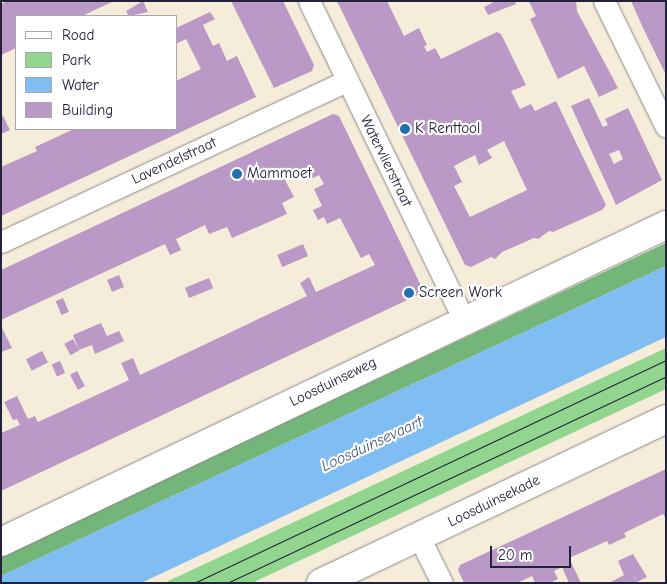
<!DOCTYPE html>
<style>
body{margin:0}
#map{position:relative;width:667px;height:584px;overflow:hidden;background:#f5edda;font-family:"Comic Neue",sans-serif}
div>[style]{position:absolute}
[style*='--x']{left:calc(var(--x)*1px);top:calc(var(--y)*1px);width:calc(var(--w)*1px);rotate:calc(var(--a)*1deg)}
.green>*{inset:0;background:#91d58e}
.forest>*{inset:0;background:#74b679}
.water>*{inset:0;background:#7fbdf2}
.building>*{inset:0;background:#ba99c6;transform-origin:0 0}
.roads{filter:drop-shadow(0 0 1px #8c888a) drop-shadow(0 0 1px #8c888a)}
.street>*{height:21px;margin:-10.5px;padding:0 10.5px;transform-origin:10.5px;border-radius:10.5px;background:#fff}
.secondary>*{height:28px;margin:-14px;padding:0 14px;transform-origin:14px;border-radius:14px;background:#fff}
.tram>*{height:1px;margin:-0.5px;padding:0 0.5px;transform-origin:0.5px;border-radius:0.5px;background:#22223b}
.dots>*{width:14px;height:14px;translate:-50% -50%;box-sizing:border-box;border:2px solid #fff;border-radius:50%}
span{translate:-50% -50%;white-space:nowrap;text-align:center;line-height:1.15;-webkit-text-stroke:4.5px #fff;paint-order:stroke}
.poi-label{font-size:15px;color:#22223b}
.left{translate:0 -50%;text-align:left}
.street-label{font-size:15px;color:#22223b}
.water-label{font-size:16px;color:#43587b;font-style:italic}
.frame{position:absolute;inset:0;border:2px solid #22223b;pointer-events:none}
.legend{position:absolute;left:15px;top:15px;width:162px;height:115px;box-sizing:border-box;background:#fff;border:1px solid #a7a7b1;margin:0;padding:6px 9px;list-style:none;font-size:15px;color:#22223b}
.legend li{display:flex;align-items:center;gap:10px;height:25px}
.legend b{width:25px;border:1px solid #a7a7b1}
.scale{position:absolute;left:490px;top:546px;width:81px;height:22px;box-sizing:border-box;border:2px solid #22223b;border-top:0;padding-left:6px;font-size:15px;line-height:18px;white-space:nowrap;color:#22223b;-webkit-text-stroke:4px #fff;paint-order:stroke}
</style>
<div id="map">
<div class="green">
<div style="clip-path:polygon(666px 348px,666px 389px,252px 583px,164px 583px)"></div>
</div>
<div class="forest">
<div style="clip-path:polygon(666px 243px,666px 266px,1px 576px,1px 556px)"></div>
</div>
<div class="water">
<div style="clip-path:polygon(666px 266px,666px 337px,141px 583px,1px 583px,1px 576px)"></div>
</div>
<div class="building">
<div style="clip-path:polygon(8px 1px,114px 1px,82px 16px,16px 16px,16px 48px,1px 55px,1px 4px)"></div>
<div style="clip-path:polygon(143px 1px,148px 12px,129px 16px,126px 11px)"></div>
<div style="clip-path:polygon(231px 1px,283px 1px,314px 65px,312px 71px,274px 88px)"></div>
<div style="clip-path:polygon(evenodd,337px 1px,387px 1px,404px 36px,419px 28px,427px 45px,424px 46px,427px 52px,435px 48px,441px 59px,497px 32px,501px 34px,526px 85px,511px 91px,520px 109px,531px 104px,535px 111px,556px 101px,606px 205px,602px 210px,553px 232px,549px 231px,538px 239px,534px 238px,502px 252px,495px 259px,491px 257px,471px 267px,465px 265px,337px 1px,504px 141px,527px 190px,470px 217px,454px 186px,462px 182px,454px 166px,475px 155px,479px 165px,492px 158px,487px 150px,504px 141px)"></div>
<div style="clip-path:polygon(496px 1px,515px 1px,516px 4px,488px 15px,484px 7px)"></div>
<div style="clip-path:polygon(529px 1px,576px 1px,577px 11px,618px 88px,599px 97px,584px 66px,558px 79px,530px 19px,536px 16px)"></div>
<div style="clip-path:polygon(631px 1px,666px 1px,666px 75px,643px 28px)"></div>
<div style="clip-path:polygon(210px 12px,215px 19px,203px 25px,213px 46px,219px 43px,227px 61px,237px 56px,256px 97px,1px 216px,1px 167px,37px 151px,35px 147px,74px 129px,176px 129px,176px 81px,201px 69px,186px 39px,176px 44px,176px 28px)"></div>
<div style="clip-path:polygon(evenodd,589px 98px,603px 127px,608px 125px,605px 119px,628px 108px,662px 180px,616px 205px,571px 106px,589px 98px,619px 150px,623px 159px,614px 164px,609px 154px,619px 150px)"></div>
<div style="clip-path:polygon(333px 114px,339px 116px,404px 250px,422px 288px,420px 294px,1px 491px,1px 433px,20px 425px,17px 419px,13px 420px,4px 402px,17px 396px,28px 419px,35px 416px,38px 422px,129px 380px,121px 363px,133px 358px,140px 375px,307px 296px,300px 283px,309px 277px,316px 292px,375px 265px,369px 254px,361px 258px,340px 218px,327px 224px,324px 217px,318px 220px,313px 210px,322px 206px,314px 189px,324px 184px,319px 175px,311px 179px,308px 172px,285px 180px,294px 197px,282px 203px,287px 214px,232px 238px,227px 227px,209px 234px,205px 225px,176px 239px,181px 250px,170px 255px,165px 244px,1px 320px,1px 270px)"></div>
<div style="clip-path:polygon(3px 116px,10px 130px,1px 134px,1px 117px)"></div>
<div style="left:303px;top:244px;width:13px;height:28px;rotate:67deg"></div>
<div style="left:119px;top:275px;width:13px;height:13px;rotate:67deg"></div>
<div style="left:209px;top:278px;width:11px;height:26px;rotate:68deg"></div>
<div style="left:63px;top:298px;width:15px;height:8px;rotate:67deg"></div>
<div style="clip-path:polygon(101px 323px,107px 336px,119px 331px,124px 341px,95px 354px,92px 345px,79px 350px,73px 335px)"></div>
<div style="clip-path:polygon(1px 326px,12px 348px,1px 352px)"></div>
<div style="left:73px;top:339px;width:13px;height:10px;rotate:61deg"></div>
<div style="left:42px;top:351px;width:13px;height:18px;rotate:63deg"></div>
<div style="left:60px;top:361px;width:13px;height:9px;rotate:67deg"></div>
<div style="left:77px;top:371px;width:17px;height:8px;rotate:62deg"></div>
<div style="clip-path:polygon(666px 469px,666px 519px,663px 514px,624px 533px,626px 537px,609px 545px,607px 541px,569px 558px,581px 583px,569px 583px,562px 567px,554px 571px,558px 579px,550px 583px,535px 583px,532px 576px,517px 583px,464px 583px,458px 570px,460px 565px)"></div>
<div style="clip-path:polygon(633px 554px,647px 577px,637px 582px,632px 571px,637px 583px,609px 583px,624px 575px,618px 561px)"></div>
</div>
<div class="roads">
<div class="street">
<div style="--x:309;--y:1;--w:355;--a:64.1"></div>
<div style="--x:604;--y:1;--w:140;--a:63.8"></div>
<div style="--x:1;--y:242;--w:382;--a:-25"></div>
<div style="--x:419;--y:537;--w:51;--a:63.4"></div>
</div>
<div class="secondary">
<div style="--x:1;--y:542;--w:737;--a:-25.49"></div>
<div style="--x:321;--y:583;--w:382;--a:-25.4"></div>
</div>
</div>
<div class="tram">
<div style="--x:194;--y:583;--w:522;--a:-25.29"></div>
<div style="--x:227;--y:583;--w:485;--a:-25.2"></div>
</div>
<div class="dots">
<div style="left:405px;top:129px;background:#1f6fb2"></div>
<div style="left:237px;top:174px;background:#1f6fb2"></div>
<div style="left:409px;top:293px;background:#1f6fb2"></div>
</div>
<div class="poi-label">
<span class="left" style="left:415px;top:129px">K Renttool</span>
<span class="left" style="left:247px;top:174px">Mammoet</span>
<span class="left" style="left:419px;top:293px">Screen Work</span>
</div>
<div class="street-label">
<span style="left:174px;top:161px;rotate:-25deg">Lavendelstraat</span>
<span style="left:386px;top:161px;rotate:64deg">Watervlierstraat</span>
<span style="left:333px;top:382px;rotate:-26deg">Loosduinseweg</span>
<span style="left:494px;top:501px;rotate:-26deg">Loosduinsekade</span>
</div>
<div class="water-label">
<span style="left:372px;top:444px;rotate:-25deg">Loosduinsevaart</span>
</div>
<div class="frame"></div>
<ul class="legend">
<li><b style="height:6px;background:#fff"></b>Road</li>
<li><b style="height:14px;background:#91d58e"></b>Park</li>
<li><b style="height:14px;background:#7fbdf2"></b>Water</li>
<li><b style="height:14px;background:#ba99c6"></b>Building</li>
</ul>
<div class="scale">20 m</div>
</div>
